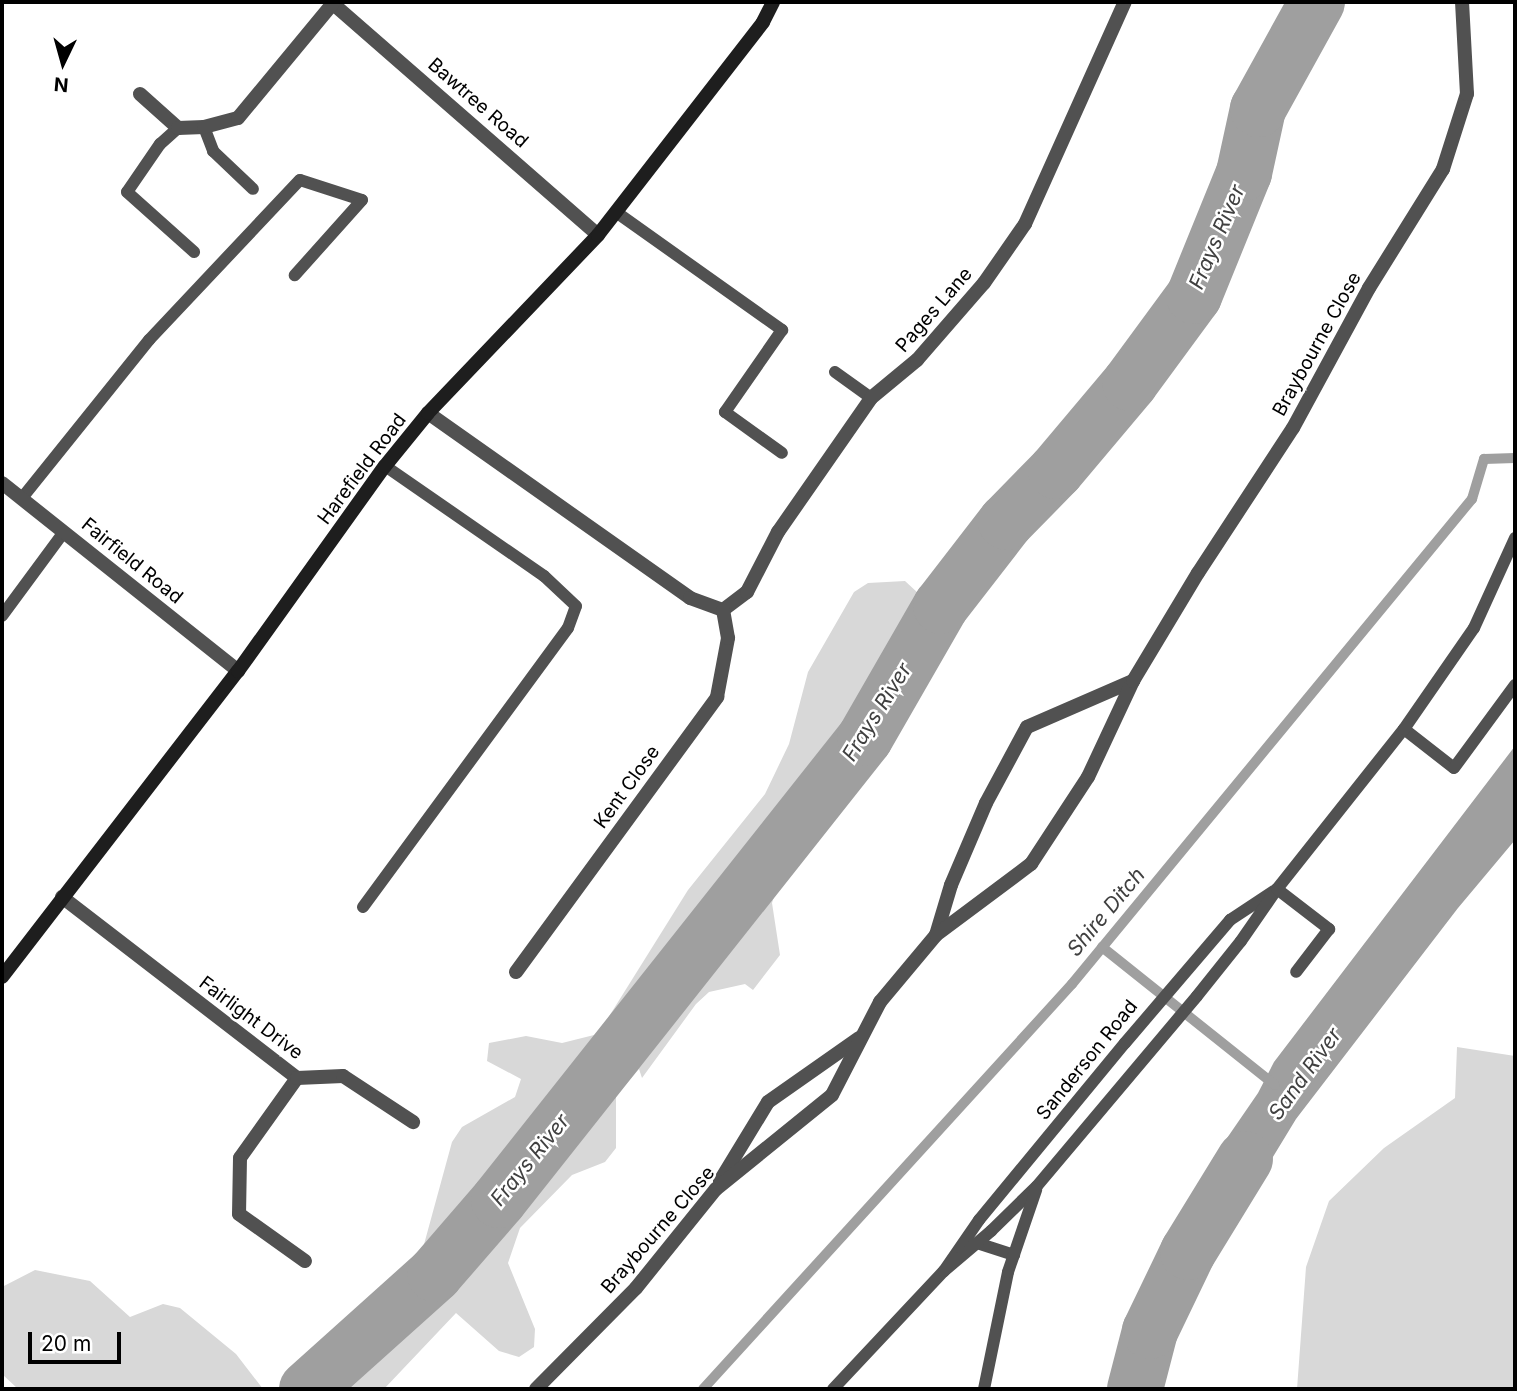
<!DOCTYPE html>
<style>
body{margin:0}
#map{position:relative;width:1517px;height:1391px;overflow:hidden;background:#fff;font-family:Inter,sans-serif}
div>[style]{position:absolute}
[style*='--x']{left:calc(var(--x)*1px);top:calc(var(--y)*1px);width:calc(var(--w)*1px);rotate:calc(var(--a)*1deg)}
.green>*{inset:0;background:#d8d8d8}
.water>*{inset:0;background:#9f9f9f}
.stream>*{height:10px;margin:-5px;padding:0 5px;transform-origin:5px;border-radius:5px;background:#9f9f9f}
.river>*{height:56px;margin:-28px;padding:0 28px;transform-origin:28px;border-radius:28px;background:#9f9f9f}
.lane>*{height:12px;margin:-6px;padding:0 6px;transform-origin:6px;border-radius:6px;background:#515151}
.street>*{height:14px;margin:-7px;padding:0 7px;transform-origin:7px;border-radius:7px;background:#515151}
.secondary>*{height:14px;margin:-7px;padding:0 7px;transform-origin:7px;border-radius:7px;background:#1e1e1e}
span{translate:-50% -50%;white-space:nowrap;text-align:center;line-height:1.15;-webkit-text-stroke:5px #fff;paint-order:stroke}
.street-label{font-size:19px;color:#000}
.water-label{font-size:21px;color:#404040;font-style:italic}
.frame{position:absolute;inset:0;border:4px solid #000;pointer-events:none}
.north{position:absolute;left:28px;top:28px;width:70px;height:70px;-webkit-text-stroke:5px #fff;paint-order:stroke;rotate:185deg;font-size:19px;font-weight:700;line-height:28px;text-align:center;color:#000}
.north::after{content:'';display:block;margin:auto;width:24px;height:32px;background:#000;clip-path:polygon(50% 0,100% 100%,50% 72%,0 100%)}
.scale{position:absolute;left:28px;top:1332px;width:93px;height:32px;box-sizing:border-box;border:4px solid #000;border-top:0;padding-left:9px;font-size:21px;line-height:24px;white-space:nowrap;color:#000;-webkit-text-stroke:5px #fff;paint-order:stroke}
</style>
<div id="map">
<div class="green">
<div style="clip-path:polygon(905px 581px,918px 593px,929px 643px,913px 675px,862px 726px,783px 868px,772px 903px,780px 955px,753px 990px,745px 984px,709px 992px,696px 1004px,642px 1078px,639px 1069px,616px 1096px,616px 1148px,605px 1162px,572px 1175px,520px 1228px,508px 1263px,535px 1329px,534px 1347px,519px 1357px,499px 1351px,456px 1313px,384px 1389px,278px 1389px,359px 1341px,417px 1270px,452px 1142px,462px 1127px,515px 1097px,521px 1079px,487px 1061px,489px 1043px,526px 1036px,562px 1043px,598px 1034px,688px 890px,765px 794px,789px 744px,808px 672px,854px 592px,868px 583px)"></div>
<div style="clip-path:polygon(1457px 1047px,1515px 1056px,1515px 1389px,1297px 1389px,1306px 1267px,1329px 1201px,1384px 1148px,1455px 1098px)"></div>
<div style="clip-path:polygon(35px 1270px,90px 1281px,130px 1317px,163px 1304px,180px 1308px,236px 1354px,263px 1389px,18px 1389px,2px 1374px,2px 1287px)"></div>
</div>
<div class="water">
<div style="clip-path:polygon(1515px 746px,1515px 840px,1458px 908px,1296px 1119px,1226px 1234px,1183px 1217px,1214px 1157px,1258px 1093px,1274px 1062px)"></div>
</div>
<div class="stream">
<div style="--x:1102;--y:947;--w:221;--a:38.6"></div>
<div style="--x:703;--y:1389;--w:548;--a:-47.66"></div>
<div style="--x:1072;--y:984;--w:629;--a:-50.49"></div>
<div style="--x:1472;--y:499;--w:42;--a:-73.3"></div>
<div style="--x:1484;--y:459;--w:31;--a:-2"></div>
</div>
<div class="river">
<div style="--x:307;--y:1389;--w:172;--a:-41.9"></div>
<div style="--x:435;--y:1274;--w:98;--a:-49.1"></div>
<div style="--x:499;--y:1200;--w:589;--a:-51.61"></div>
<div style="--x:865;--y:738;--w:152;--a:-60.1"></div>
<div style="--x:941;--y:606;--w:106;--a:-52.3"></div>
<div style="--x:1006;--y:522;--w:71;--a:-45.6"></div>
<div style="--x:1056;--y:471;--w:115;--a:-49.9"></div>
<div style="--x:1130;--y:383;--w:108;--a:-53.7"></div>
<div style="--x:1194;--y:296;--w:133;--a:-67.9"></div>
<div style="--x:1244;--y:173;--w:66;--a:-77.7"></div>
<div style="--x:1258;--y:109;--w:122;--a:-61.1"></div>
<div style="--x:1135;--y:1389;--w:60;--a:-75.5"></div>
<div style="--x:1150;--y:1331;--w:88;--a:-64.3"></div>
<div style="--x:1188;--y:1252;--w:109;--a:-58.5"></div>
</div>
<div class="lane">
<div style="--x:204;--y:127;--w:26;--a:69"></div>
<div style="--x:213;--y:151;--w:55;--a:43.5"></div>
<div style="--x:178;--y:128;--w:24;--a:138"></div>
<div style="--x:160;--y:144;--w:58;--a:124.5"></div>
<div style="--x:127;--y:192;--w:90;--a:41.8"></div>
<div style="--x:616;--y:212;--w:204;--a:35.4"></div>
<div style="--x:782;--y:330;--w:100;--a:124.8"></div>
<div style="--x:725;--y:412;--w:70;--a:35.7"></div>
<div style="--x:835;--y:372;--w:44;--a:35.8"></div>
<div style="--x:22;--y:498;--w:203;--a:-51.2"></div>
<div style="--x:149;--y:340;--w:220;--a:-46.7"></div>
<div style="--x:300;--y:180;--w:65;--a:17.9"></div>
<div style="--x:362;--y:200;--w:101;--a:131.8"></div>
<div style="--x:2;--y:616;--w:104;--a:-53.6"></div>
<div style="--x:1404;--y:729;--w:63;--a:38"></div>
<div style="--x:1454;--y:768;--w:103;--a:-53.7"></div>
<div style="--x:363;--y:907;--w:346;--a:-53.7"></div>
<div style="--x:568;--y:628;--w:23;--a:-70"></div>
<div style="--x:576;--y:606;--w:44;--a:-136.8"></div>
<div style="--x:544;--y:576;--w:193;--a:-145.3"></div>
<div style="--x:977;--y:1243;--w:39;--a:18"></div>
<div style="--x:944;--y:1271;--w:62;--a:-55.5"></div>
<div style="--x:979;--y:1220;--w:229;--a:-50.5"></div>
<div style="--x:1125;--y:1043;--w:162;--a:-49.5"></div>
<div style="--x:1230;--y:920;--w:56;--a:-33.4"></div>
<div style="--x:1277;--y:889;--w:204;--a:-51.6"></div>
<div style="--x:1404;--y:729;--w:123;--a:-55.3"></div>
<div style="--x:1474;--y:628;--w:99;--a:-65.5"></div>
<div style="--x:833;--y:1389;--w:162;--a:-46.8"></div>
<div style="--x:944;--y:1271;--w:62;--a:-40.4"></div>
<div style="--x:991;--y:1231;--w:64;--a:-44.4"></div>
<div style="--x:1037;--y:1186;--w:248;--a:-49.9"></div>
<div style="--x:1197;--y:996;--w:70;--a:-51.3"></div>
<div style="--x:1241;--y:941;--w:63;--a:-55.3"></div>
<div style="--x:1277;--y:889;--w:66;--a:37.6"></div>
<div style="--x:1329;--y:929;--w:54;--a:127.5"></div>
<div style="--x:984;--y:1389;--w:119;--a:-78.4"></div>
<div style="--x:1008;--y:1272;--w:87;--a:-71.1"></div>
</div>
<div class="street">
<div style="--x:331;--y:2;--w:354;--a:41.1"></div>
<div style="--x:140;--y:94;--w:51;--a:41.8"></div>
<div style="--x:178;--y:128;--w:26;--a:-2"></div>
<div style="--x:204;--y:127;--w:35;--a:-15"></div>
<div style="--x:238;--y:118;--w:149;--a:-50.4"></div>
<div style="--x:428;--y:413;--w:321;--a:35.2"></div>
<div style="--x:690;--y:598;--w:35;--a:20"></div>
<div style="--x:2;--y:483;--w:302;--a:38.5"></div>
<div style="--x:723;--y:610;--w:30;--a:-37"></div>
<div style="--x:747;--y:592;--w:68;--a:-62.7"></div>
<div style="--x:778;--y:532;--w:163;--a:-55.2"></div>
<div style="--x:871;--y:398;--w:60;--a:-39.6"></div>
<div style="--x:917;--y:360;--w:102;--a:-49"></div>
<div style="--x:984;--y:283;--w:72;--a:-55.2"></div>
<div style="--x:1025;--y:224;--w:243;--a:-65.8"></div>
<div style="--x:62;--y:897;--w:297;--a:37.6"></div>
<div style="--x:297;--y:1078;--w:98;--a:125.5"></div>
<div style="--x:240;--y:1158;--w:56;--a:91"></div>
<div style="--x:239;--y:1214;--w:81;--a:35.5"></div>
<div style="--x:936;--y:935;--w:52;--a:-73.3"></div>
<div style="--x:951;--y:885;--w:89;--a:-66.9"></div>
<div style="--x:986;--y:803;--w:86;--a:-61.7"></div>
<div style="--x:1027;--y:727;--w:116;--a:-23.5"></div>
<div style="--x:516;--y:972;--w:341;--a:-53.8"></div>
<div style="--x:717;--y:697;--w:60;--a:-79.4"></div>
<div style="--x:728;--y:638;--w:28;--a:-100"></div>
<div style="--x:297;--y:1078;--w:46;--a:-2.5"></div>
<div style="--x:343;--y:1076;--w:84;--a:33.3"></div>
<div style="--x:720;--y:1181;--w:92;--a:-58.7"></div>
<div style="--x:768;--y:1102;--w:111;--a:-35.1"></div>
<div style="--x:536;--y:1389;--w:142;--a:-45.3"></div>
<div style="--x:636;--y:1288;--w:127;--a:-51.1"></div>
<div style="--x:716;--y:1189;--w:149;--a:-39"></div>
<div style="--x:832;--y:1095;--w:105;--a:-62.7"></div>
<div style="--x:880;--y:1002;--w:87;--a:-50.1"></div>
<div style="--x:936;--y:935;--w:119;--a:-36.8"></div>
<div style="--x:1031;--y:864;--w:104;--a:-56.8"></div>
<div style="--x:1088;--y:777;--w:106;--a:-64.9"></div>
<div style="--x:1133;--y:681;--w:126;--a:-59"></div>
<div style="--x:1198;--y:573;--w:173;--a:-56.8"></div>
<div style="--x:1293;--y:428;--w:159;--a:-61.5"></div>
<div style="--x:1369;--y:288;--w:140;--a:-58.1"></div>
<div style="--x:1443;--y:169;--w:79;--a:-72.3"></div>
<div style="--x:1467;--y:94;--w:92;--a:-93.1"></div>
</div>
<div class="secondary">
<div style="--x:2;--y:977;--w:386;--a:-52.4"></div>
<div style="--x:238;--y:671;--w:252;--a:-54.4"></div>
<div style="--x:385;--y:466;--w:68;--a:-50.9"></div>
<div style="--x:428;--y:413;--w:246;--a:-46.3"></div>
<div style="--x:598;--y:235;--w:269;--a:-52.2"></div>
<div style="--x:763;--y:22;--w:22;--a:-63"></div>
</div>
<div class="street-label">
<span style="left:478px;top:103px;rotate:41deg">Bawtree Road</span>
<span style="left:934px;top:310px;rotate:-49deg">Pages Lane</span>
<span style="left:1317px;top:344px;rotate:-61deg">Braybourne Close</span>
<span style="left:362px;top:469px;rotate:-53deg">Harefield Road</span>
<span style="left:132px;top:561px;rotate:39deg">Fairfield Road</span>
<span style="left:627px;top:787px;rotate:-54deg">Kent Close</span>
<span style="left:251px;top:1018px;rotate:37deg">Fairlight Drive</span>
<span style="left:1087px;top:1060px;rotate:-51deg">Sanderson Road</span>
<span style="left:658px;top:1230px;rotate:-49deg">Braybourne Close</span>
</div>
<div class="water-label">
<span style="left:1217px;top:237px;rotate:-67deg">Frays River</span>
<span style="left:877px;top:712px;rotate:-58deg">Frays River</span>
<span style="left:1106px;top:912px;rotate:-50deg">Shire Ditch</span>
<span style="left:1305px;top:1074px;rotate:-54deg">Sand River</span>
<span style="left:530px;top:1160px;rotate:-51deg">Frays River</span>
</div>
<div class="frame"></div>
<div class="north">N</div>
<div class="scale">20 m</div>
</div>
